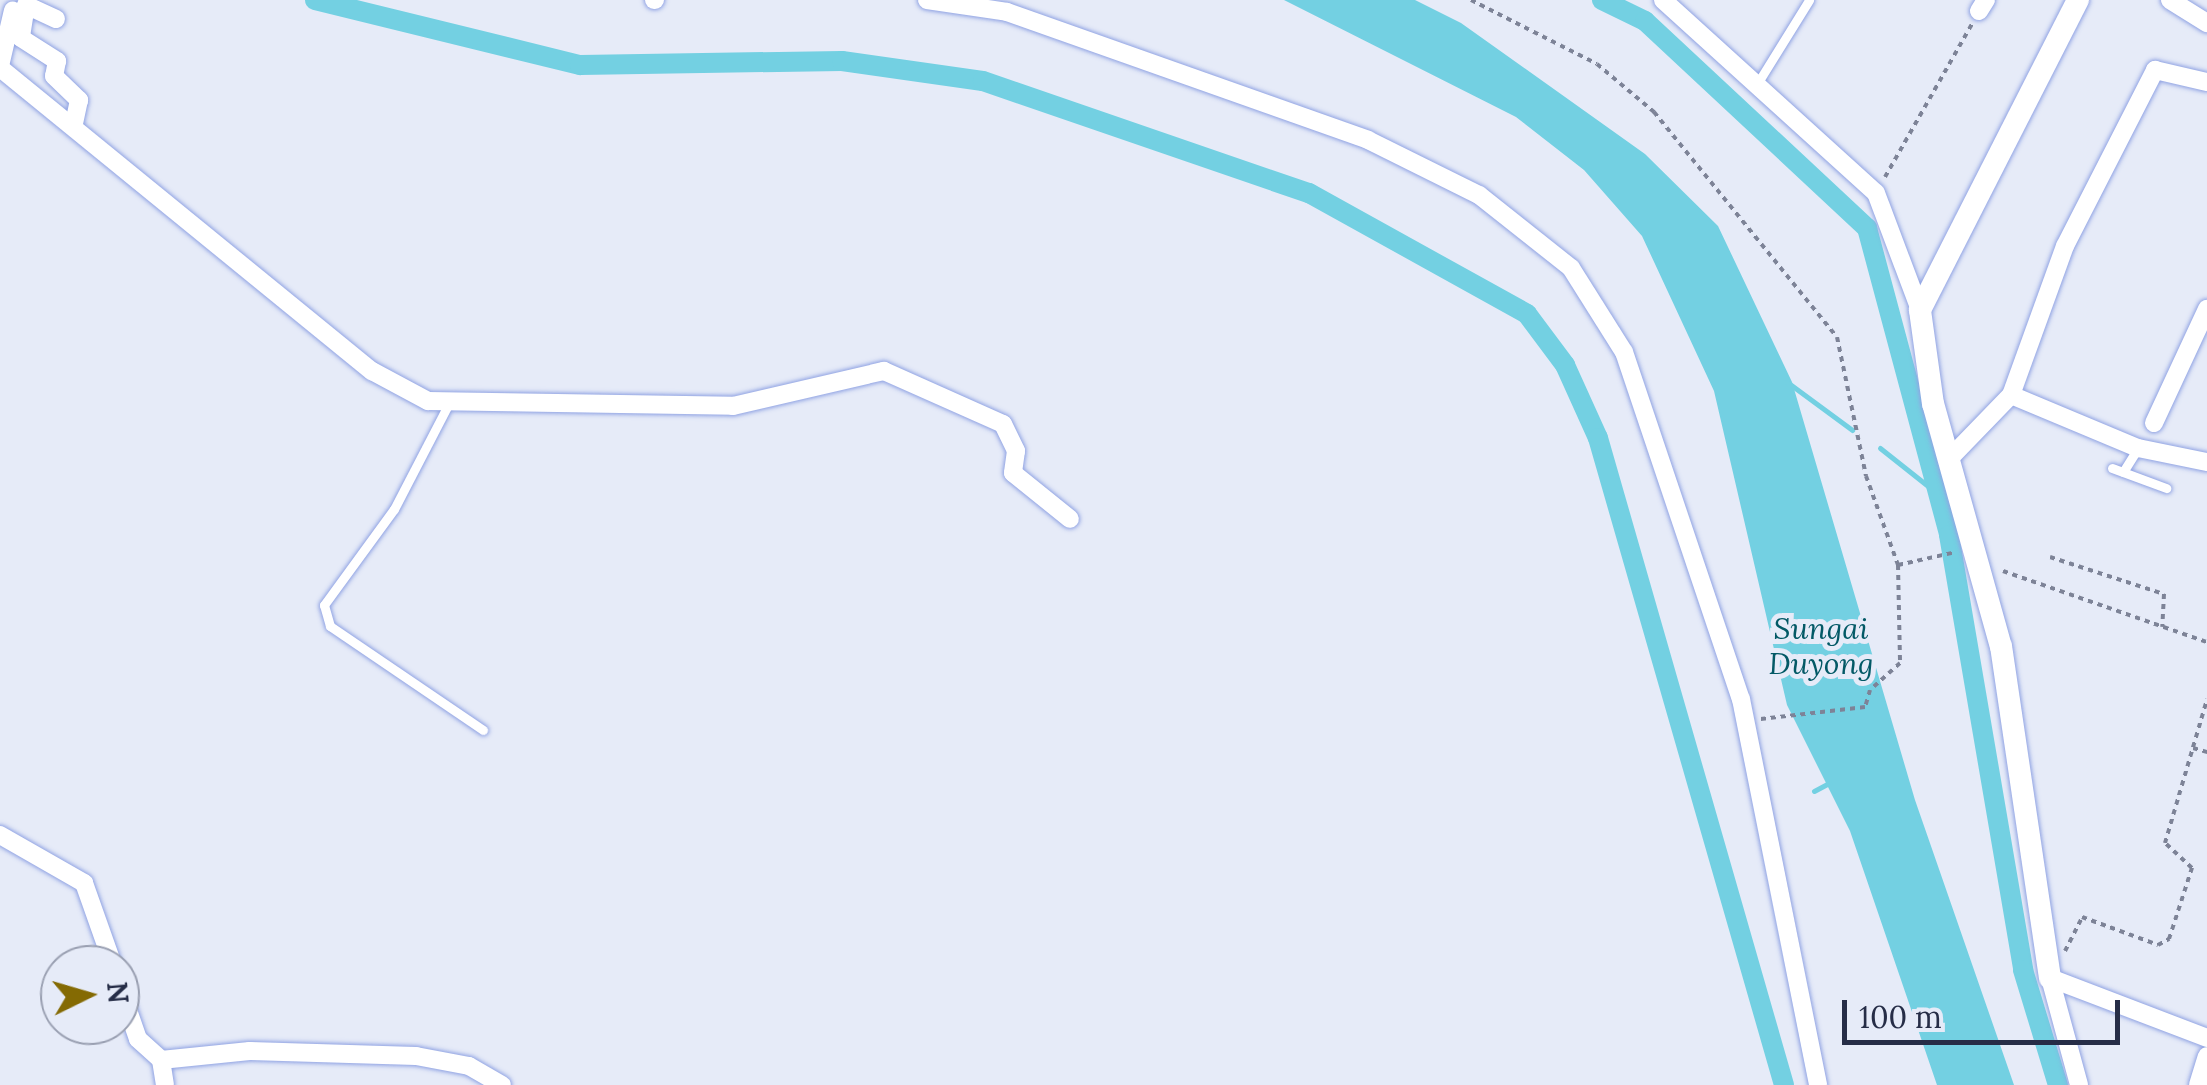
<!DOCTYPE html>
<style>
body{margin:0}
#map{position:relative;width:2207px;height:1085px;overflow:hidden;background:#e6ebf8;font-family:Lora,serif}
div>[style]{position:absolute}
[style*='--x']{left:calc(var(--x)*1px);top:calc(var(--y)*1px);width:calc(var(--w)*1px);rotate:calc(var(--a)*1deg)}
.water>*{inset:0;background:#73d0e2}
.stream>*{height:5px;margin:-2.5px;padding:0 2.5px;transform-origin:2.5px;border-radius:2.5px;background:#73d0e2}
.canal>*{height:20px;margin:-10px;padding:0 10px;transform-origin:10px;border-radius:10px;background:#73d0e2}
.path>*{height:4px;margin-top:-2px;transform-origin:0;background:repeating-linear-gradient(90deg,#7d8397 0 5px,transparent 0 10px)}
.roads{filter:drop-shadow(0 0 2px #90a3e3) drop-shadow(0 0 2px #90a3e3)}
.service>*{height:9px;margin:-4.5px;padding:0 4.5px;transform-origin:4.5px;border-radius:4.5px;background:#fff}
.minor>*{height:18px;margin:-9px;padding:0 9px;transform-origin:9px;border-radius:9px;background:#fff}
.tertiary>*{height:22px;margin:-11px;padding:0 11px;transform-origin:11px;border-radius:11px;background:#fff}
span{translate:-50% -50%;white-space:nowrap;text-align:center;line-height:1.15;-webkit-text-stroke:10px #e6ebf8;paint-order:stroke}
.water-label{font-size:30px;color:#035966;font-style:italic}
.north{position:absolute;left:40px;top:945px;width:100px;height:100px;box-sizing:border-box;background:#e6ebf8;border:2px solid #999fb1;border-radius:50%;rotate:85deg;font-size:28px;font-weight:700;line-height:40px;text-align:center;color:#262d47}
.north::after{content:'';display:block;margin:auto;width:35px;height:45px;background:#846a03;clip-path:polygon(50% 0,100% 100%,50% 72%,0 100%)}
.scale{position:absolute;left:1842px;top:1000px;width:278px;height:45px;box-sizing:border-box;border:5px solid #262d47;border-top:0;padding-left:12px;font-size:30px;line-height:35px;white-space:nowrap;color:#262d47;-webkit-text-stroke:8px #e6ebf8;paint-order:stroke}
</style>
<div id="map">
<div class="water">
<div style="clip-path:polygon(1284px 0,1415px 0,1461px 23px,1645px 154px,1718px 226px,1792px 382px,1915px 800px,2014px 1085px,1937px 1085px,1850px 831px,1787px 705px,1714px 391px,1642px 236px,1584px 170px,1516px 117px)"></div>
</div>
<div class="stream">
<div style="--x:1787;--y:382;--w:81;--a:36.4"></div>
<div style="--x:1880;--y:448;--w:74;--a:38.4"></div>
<div style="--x:1814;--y:791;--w:17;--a:-28"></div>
</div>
<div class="canal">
<div style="--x:315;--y:0;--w:273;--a:13.8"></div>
<div style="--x:580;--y:65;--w:262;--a:-0.9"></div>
<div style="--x:842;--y:61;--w:142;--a:8.1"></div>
<div style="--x:983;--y:81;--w:345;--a:19"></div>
<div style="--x:1309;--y:193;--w:249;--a:29"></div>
<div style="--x:1527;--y:314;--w:64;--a:53.3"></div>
<div style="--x:1565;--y:365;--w:80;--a:65.7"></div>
<div style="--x:1598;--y:438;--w:673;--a:73.96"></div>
<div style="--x:1602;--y:0;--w:48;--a:26"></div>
<div style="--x:1645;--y:21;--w:304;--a:43"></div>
<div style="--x:1867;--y:228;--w:318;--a:75"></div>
<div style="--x:1949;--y:535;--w:441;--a:80.3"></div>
<div style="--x:2023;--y:970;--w:120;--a:73.1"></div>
</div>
<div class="path">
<div style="--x:1471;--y:0;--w:141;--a:26.9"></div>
<div style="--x:1597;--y:64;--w:75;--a:40.1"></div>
<div style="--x:1654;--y:112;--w:290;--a:50.9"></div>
<div style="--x:1837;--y:337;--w:142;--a:78.2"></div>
<div style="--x:1866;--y:476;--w:95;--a:70.2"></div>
<div style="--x:1898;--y:565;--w:98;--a:88.8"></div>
<div style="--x:1900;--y:663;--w:40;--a:138"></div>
<div style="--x:1870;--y:690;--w:18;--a:106"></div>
<div style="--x:1865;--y:707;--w:105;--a:173.4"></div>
<div style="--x:1885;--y:177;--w:176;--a:-60.4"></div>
<div style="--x:2050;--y:557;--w:120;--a:18"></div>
<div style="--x:2164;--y:594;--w:33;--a:93"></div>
<div style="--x:1898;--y:565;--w:59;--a:-12.6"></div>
<div style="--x:2003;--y:571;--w:216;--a:19.2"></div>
<div style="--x:2193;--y:748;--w:15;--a:16"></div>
<div style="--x:2065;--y:951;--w:38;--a:-63"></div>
<div style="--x:2082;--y:917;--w:81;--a:20.2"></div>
<div style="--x:2158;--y:945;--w:13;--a:-29"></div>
<div style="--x:2169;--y:939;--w:75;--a:-72.1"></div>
<div style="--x:2192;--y:868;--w:37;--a:-137"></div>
<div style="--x:2165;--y:843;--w:150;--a:-73.7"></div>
</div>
<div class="roads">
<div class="service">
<div style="--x:1757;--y:84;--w:99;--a:-58.2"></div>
<div style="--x:448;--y:405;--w:117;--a:117.4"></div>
<div style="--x:394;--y:509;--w:119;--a:126.1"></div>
<div style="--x:324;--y:605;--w:22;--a:74"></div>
<div style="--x:330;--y:626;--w:185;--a:34.2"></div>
<div style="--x:2112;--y:468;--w:58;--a:20.3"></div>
<div style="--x:2123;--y:472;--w:28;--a:-58"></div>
</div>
<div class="minor">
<div style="--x:654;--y:0;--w:1;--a:0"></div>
<div style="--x:927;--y:0;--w:81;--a:8.5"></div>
<div style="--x:1007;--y:12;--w:383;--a:19.5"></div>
<div style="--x:1368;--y:140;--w:124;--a:26.4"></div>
<div style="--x:1479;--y:195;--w:117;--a:38.4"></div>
<div style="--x:1571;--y:268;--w:99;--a:57.8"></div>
<div style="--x:1624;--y:352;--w:366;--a:71.4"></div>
<div style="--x:1741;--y:699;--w:394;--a:78.7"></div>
<div style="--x:1663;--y:0;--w:287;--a:42.2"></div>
<div style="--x:1876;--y:193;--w:125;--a:69.4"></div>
<div style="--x:2170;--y:0;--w:44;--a:31.9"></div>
<div style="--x:1979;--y:11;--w:13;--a:-58"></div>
<div style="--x:56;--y:19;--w:33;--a:-155"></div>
<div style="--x:26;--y:5;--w:33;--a:99"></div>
<div style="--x:21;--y:38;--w:43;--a:32.6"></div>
<div style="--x:57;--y:61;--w:15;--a:101"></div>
<div style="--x:54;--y:76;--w:35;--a:44"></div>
<div style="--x:79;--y:100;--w:24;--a:102"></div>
<div style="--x:0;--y:66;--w:57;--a:-76.9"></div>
<div style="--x:0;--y:68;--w:480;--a:39.2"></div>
<div style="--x:372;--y:371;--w:64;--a:28.2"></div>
<div style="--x:428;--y:401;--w:305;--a:0.9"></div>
<div style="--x:733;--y:406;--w:155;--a:-13.1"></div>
<div style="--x:884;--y:371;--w:130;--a:24"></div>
<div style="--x:1003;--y:424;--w:30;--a:64"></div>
<div style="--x:1016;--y:451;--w:22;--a:98"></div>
<div style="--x:1013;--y:473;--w:73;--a:38.9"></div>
<div style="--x:2011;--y:395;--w:158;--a:-70.1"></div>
<div style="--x:2065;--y:246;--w:198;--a:-62.9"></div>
<div style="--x:2155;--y:70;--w:53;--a:13"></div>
<div style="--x:2154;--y:423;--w:126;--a:-65.1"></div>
<div style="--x:1949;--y:459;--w:89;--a:-45.9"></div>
<div style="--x:2011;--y:395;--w:138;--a:22.7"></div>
<div style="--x:2138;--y:448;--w:70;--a:11.5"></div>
<div style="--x:0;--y:835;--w:97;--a:29.7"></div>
<div style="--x:84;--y:883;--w:87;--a:70.5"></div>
<div style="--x:2050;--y:978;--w:168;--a:20.9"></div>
<div style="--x:2050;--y:978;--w:111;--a:74.8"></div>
<div style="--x:120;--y:987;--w:55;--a:70.9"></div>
<div style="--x:138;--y:1039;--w:31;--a:42"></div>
<div style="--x:161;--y:1060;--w:89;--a:-5.8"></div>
<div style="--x:250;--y:1051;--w:166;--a:1.7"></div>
<div style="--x:416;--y:1056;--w:54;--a:10.7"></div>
<div style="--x:469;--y:1066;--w:38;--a:30"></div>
<div style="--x:161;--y:1060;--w:25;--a:81"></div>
<div style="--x:2198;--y:1085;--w:30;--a:-73"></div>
</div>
<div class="tertiary">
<div style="--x:2050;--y:978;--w:335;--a:-98.4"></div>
<div style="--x:2001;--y:647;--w:252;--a:-105.6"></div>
<div style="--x:1933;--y:404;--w:95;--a:-97.9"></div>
<div style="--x:1920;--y:310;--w:348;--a:-63"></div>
</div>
</div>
<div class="water-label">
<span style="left:1821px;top:645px">Sungai<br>Duyong</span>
</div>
<div class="north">N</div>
<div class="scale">100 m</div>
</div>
